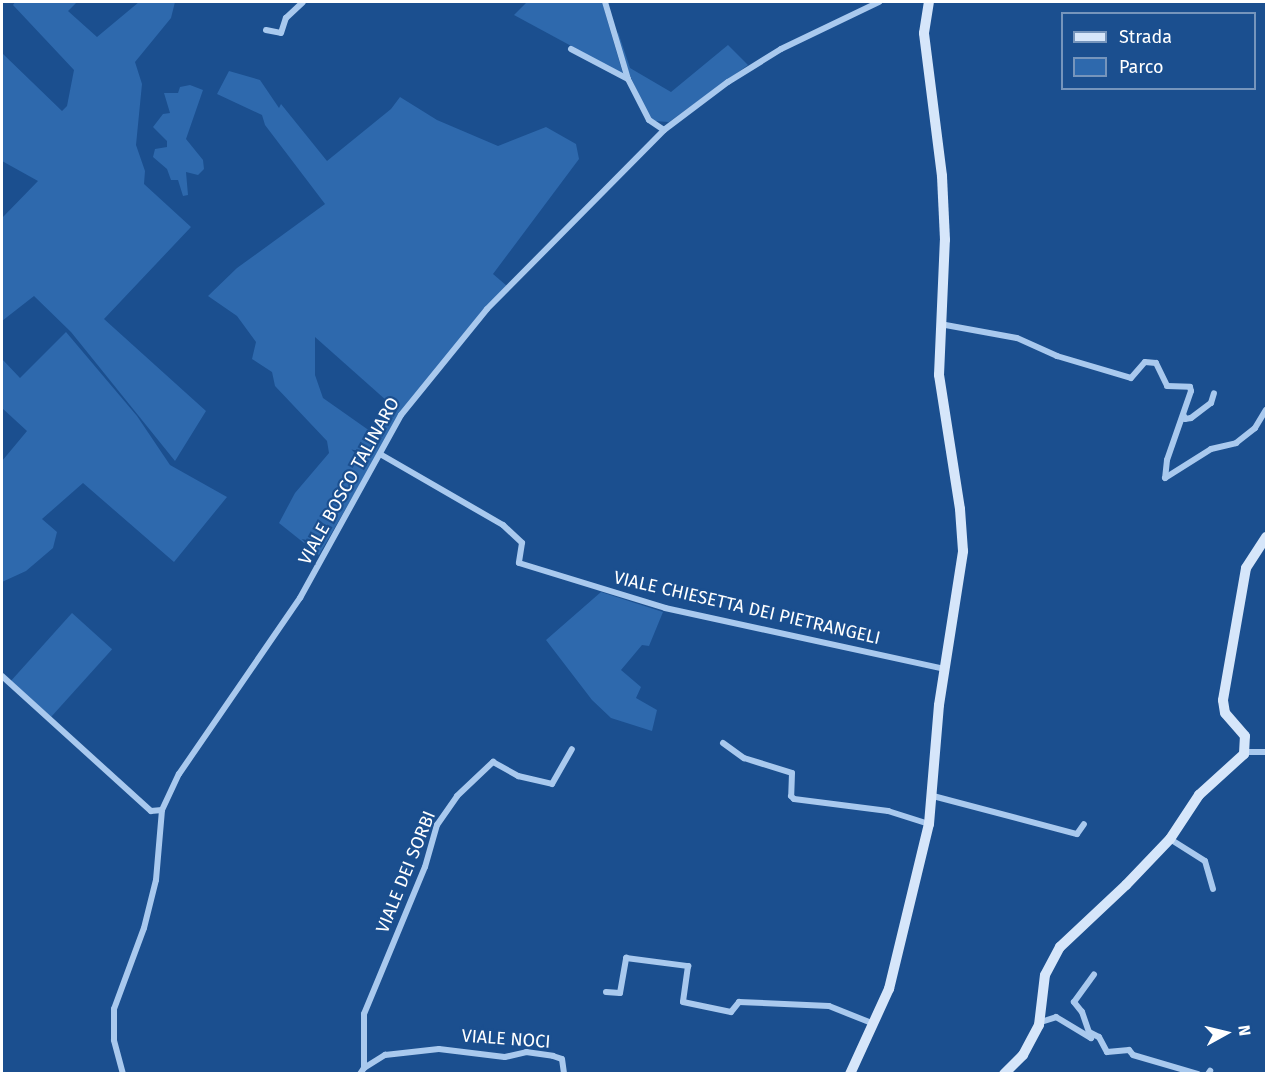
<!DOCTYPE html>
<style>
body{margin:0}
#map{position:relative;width:1268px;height:1075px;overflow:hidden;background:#1b4f8f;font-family:"Fira Sans",sans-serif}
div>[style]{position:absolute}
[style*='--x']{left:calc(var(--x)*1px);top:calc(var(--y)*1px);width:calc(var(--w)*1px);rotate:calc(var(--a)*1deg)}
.green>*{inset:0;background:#2e69ad;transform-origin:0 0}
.street>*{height:6px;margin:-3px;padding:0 3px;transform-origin:3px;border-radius:3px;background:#a9c9ee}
.secondary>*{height:10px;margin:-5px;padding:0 5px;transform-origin:5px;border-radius:5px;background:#d6e6fa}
span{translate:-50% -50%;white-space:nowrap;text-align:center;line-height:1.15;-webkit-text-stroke:4.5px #1b4f8f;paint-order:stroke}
.street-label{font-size:18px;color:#fff}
.frame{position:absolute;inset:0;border:3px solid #fff;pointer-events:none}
.legend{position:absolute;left:1061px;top:12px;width:195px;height:78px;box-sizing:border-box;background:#1b4f8f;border:2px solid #7695bc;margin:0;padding:8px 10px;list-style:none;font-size:18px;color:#fff}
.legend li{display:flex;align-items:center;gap:12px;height:30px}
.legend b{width:30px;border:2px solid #7695bc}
.north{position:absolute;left:1196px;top:1003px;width:60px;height:60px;-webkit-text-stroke:4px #1b4f8f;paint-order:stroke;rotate:82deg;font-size:16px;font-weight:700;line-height:24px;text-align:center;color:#fff}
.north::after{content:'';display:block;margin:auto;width:21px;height:27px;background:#fff;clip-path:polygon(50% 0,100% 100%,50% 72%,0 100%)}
</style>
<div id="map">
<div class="green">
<div style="clip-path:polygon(15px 2px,77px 2px,68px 11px,97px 37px,139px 2px,175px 2px,171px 18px,135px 62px,142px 84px,136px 145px,145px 171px,144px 184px,191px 227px,104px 319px,206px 411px,175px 461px,71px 332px,34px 296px,2px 321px,2px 218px,38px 181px,2px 161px,2px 53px,62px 111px,67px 106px,74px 70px,13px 5px)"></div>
<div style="clip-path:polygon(527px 2px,602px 2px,623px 74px,514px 15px)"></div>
<div style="clip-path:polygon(618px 32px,630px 68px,671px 92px,728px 45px,748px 65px,669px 122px,654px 121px,646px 112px,629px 73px,616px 38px)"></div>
<div style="clip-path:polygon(evenodd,229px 71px,260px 80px,279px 108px,281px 104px,327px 161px,391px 109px,400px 97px,437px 120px,498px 146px,546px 127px,576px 144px,579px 159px,493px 274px,507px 286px,482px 311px,401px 413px,319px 555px,279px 523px,295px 493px,329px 453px,327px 441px,275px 386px,272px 372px,252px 359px,256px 342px,237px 316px,208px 296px,237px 268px,325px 204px,265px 125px,262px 115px,217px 94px,229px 71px,315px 337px,396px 409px,377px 436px,323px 398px,315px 375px,315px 337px)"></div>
<div style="clip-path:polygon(190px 85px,203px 90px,186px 139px,203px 160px,204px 169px,198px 175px,186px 172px,188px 195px,183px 196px,178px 180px,171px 180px,167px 169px,153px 157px,155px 149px,167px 147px,167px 141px,153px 127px,163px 114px,170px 113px,164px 93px,178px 93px,180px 87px)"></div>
<div style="clip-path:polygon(66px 332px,137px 416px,170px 465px,227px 497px,174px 562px,83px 483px,42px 519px,57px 532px,53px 548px,26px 571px,2px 582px,2px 461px,27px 431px,2px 408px,2px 359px,20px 378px)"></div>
<div style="clip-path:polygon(601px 592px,663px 612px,649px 646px,642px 645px,621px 670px,641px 687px,636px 698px,657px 710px,652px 731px,611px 718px,592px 700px,546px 640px)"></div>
<div style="left:72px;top:613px;width:54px;height:91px;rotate:42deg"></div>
</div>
<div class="street">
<div style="--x:605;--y:2;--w:80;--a:73.4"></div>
<div style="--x:628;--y:79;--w:46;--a:62.9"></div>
<div style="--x:649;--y:120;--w:18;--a:34"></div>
<div style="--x:266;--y:30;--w:15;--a:11"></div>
<div style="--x:281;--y:33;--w:16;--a:-72"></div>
<div style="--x:286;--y:18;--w:23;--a:-43"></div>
<div style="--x:571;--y:49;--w:64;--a:27.8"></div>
<div style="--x:940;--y:324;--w:78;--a:10.3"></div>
<div style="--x:1017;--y:338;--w:44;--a:24.2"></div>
<div style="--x:1057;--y:356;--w:77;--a:16.6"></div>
<div style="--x:1131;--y:378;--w:21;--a:-49"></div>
<div style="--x:1145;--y:362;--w:11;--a:5"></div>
<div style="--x:1156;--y:363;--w:25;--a:64"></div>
<div style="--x:1167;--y:386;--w:23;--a:2"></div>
<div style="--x:1190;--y:387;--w:4;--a:76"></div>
<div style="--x:1191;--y:391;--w:73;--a:109.2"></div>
<div style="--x:1167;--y:460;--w:18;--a:96"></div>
<div style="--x:1165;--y:478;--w:54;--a:-32.2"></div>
<div style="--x:1211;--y:449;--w:26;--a:-13"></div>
<div style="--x:1236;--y:443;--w:24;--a:-38"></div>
<div style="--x:1255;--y:428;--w:21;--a:-59"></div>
<div style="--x:1184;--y:416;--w:3;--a:72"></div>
<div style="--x:1185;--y:419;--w:6;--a:-9"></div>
<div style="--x:1191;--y:418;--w:25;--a:-37"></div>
<div style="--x:1211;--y:403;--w:10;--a:-73"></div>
<div style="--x:380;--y:454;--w:142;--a:30"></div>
<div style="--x:503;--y:525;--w:26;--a:43"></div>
<div style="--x:522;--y:543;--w:20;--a:99"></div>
<div style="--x:519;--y:563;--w:153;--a:17.1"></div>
<div style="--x:665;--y:608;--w:287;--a:12.3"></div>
<div style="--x:2;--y:676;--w:201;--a:42.2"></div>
<div style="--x:151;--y:811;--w:11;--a:-5"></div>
<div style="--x:723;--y:743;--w:26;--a:36"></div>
<div style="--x:744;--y:758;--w:50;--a:17.4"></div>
<div style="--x:792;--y:773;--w:23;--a:92"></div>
<div style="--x:791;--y:796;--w:4;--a:45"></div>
<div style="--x:794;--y:799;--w:95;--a:7.3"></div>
<div style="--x:888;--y:811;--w:43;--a:17.6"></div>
<div style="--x:1245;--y:752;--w:21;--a:0"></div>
<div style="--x:933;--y:796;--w:149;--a:14.8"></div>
<div style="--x:1077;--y:834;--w:12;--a:-55"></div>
<div style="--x:1170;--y:839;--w:41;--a:32.2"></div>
<div style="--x:1205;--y:861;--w:29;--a:74"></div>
<div style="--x:606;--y:992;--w:14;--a:4"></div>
<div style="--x:620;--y:993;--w:36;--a:-80"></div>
<div style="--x:626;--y:958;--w:63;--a:7.4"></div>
<div style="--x:688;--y:966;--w:36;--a:98"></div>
<div style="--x:683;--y:1002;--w:49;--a:11.8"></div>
<div style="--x:731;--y:1012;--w:13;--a:-51"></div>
<div style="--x:739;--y:1002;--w:90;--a:2.5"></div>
<div style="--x:829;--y:1006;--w:48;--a:21.8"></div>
<div style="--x:1041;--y:1022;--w:16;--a:-18"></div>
<div style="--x:1056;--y:1017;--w:41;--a:31"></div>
<div style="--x:1091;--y:1038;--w:28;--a:-109"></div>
<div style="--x:1082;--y:1012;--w:13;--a:-129"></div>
<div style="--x:1074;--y:1002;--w:34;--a:-54"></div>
<div style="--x:1089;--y:1032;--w:11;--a:27"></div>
<div style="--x:1099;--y:1037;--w:17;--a:62"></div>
<div style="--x:1107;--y:1052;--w:22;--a:-5"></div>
<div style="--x:1129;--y:1050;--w:6;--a:51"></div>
<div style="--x:1133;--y:1055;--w:68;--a:16.3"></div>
<div style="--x:364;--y:1068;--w:25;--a:-32"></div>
<div style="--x:385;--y:1055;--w:54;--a:-6.3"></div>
<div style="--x:439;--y:1049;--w:66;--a:6.9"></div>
<div style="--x:505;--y:1057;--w:22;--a:-13"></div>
<div style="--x:526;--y:1052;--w:27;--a:8"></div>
<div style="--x:553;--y:1056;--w:9;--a:18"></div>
<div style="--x:562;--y:1059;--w:15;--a:82"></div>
<div style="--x:123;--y:1074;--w:35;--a:-105"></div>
<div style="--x:114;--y:1040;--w:31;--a:-90"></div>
<div style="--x:114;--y:1009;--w:86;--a:-69.7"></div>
<div style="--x:144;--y:928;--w:49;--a:-76"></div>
<div style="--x:156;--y:880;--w:70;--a:-85.1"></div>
<div style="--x:162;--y:810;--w:40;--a:-65"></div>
<div style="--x:179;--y:774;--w:214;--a:-55.5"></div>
<div style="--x:300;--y:598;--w:209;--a:-61.1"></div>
<div style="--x:401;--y:415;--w:136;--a:-50.9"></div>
<div style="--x:487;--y:309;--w:252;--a:-45.3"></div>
<div style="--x:664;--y:130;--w:80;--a:-36.9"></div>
<div style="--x:728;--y:82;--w:62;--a:-31.9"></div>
<div style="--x:781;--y:49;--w:109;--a:-25.6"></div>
<div style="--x:360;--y:1074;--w:7;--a:-56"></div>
<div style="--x:364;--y:1068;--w:54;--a:-90"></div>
<div style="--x:364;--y:1014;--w:159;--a:-67.5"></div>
<div style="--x:425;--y:867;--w:44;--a:-74.1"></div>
<div style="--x:437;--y:825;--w:35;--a:-55"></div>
<div style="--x:457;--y:796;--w:50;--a:-43.4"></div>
<div style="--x:493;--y:762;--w:29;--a:29"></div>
<div style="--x:518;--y:776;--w:35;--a:13"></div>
<div style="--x:552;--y:784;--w:40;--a:-60.3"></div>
<div style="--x:1208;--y:1074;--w:4;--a:-56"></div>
</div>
<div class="secondary">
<div style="--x:850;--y:1074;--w:94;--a:-65.4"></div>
<div style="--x:889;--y:989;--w:170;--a:-76.4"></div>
<div style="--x:929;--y:824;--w:119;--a:-85.2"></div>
<div style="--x:939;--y:705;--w:156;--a:-81.1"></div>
<div style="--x:963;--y:551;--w:42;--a:-94.1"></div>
<div style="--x:960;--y:509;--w:136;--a:-98.9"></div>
<div style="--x:939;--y:375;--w:135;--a:-87.5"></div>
<div style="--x:945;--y:240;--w:64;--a:-92.7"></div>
<div style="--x:942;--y:176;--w:144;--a:-97.2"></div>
<div style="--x:924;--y:33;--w:31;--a:-81"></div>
<div style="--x:1004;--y:1074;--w:27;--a:-45"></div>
<div style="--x:1023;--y:1055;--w:34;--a:-62"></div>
<div style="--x:1039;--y:1025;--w:50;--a:-83.2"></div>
<div style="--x:1045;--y:975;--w:32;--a:-62"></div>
<div style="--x:1060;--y:947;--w:91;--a:-43.2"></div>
<div style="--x:1126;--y:885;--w:64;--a:-46.3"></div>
<div style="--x:1170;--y:839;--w:53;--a:-56.6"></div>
<div style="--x:1199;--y:795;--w:61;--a:-42.3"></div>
<div style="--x:1244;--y:754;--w:18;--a:-87"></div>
<div style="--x:1245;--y:736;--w:30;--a:-131"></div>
<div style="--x:1225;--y:713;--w:13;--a:-99"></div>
<div style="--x:1223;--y:700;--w:134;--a:-80.1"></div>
<div style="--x:1246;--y:568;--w:37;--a:-57"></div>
</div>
<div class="street-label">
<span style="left:349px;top:481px;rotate:-61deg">VIALE BOSCO TALINARO</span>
<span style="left:747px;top:608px;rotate:13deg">VIALE CHIESETTA DEI PIETRANGELI</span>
<span style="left:406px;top:872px;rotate:-68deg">VIALE DEI SORBI</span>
<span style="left:506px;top:1039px;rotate:4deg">VIALE NOCI</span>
</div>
<div class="frame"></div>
<ul class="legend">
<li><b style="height:8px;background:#d6e6fa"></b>Strada</li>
<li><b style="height:16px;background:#2e69ad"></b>Parco</li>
</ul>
<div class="north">N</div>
</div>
